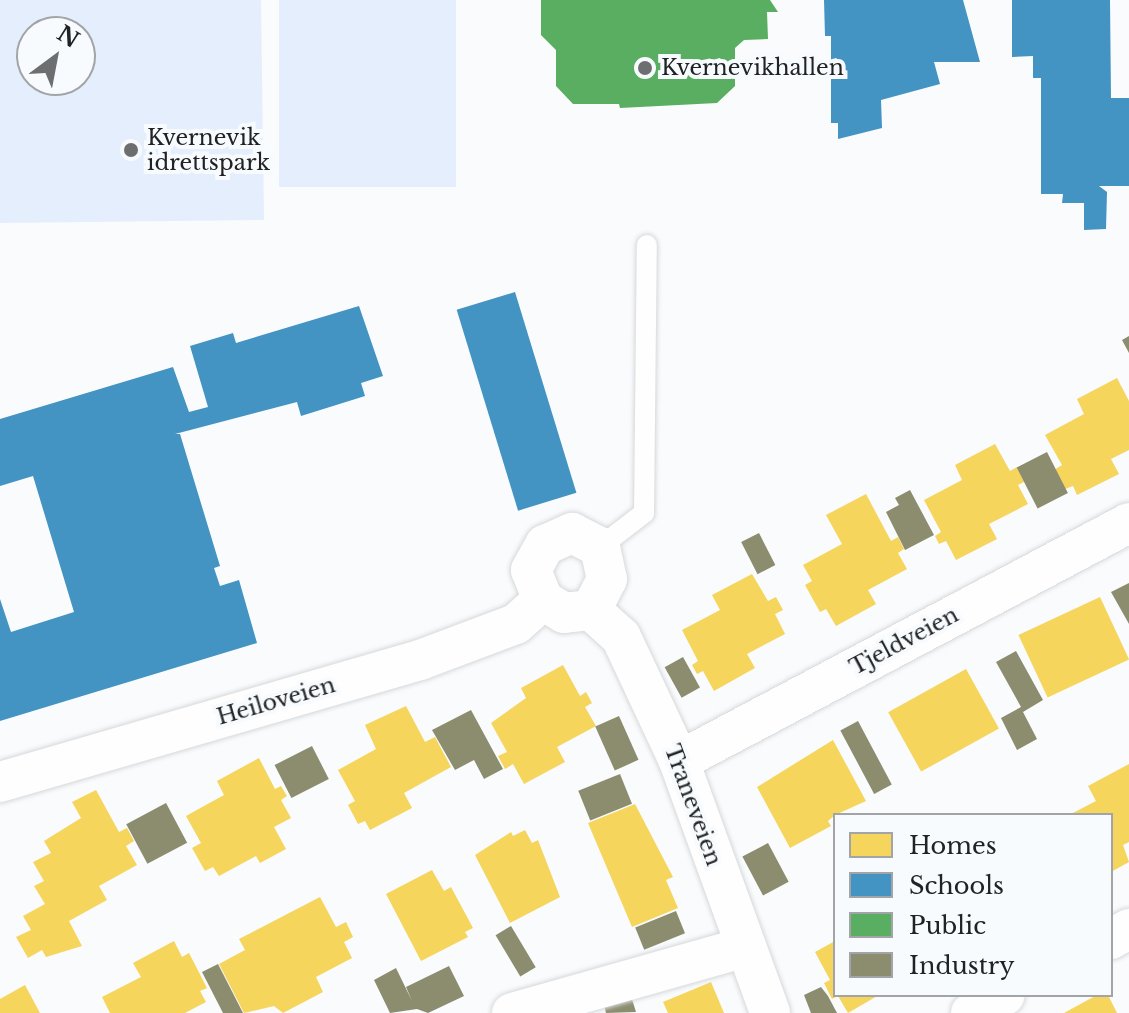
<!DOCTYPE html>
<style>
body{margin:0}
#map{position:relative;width:1129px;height:1013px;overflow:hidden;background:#f9fbfd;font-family:"Libre Baskerville",serif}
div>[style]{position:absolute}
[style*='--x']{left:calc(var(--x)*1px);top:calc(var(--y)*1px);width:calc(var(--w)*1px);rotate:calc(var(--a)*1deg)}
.green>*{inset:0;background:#e5eefd;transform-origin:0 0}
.homes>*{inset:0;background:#f6d55c;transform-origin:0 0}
.schools>*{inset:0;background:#4393c3;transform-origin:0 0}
.public>*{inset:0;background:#5aae61}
.industry>*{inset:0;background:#8c8c6e;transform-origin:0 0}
.roads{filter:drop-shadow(0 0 2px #d6d8da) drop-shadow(0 0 2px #d6d8da)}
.lane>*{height:20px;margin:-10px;padding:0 10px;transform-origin:10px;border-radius:10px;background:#fefeff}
.street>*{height:40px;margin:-20px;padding:0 20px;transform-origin:20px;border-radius:20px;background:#fefeff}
.dots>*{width:22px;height:22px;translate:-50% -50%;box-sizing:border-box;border:4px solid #f8fbfe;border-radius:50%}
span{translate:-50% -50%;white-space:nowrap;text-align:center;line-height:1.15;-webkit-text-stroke:8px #f8fbfe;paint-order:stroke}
.poi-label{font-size:22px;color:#212224}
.left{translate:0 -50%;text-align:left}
.street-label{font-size:22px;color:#212224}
.legend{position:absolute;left:833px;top:813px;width:280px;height:184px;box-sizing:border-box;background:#f8fbfe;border:2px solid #a2a4a7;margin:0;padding:10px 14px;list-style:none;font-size:24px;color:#212224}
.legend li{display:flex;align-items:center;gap:16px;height:40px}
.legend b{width:40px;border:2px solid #a2a4a7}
.north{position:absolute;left:16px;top:16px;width:80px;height:80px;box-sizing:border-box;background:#f8fbfe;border:2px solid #a2a4a7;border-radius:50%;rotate:32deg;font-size:22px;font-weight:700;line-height:32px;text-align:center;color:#212224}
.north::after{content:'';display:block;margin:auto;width:28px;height:36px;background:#6d6e70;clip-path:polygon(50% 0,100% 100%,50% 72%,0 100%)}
</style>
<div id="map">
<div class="green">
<div style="clip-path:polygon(evenodd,0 0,261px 0,264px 220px,0 223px,0 0,32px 32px,80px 32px,80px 80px,32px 80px,32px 32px)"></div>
<div style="left:279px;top:0;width:177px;height:187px"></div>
</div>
<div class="homes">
<div style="clip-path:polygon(1117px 378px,1129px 401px,1129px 450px,1111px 459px,1119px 474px,1077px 495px,1073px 486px,1065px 489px,1054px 470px,1062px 465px,1045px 435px,1084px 414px,1077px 399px)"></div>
<div style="clip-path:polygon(995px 444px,1010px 471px,1017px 467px,1024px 482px,1018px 485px,1028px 504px,989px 524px,997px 539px,956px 560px,946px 541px,939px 544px,935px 536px,941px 532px,924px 500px,962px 480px,955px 465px)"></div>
<div style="clip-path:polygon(866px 494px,891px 541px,898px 537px,904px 549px,898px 553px,907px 569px,868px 590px,876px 604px,836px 626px,826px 609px,820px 612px,805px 585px,812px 581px,803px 565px,842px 544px,826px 515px)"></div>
<div style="clip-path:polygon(752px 574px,768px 601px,776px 597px,783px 610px,775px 614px,785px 634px,747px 654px,755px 668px,714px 691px,703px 671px,697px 674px,692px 665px,698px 661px,682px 630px,720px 610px,712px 595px)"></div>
<div style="left:1100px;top:597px;width:69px;height:90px;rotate:65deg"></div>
<div style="clip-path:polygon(563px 665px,580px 696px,586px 692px,592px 703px,585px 707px,596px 726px,557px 747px,565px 762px,524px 784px,513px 764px,505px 769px,498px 756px,507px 752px,491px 723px,526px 698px,521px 688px)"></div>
<div style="left:966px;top:669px;width:68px;height:89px;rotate:61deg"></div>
<div style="clip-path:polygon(406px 706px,425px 742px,435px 737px,451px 767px,404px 793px,412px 808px,370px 830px,365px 821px,358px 824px,348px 805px,355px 801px,338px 770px,376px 749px,365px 725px)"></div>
<div style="clip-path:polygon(833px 740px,866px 801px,835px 815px,828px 821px,831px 826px,790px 848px,757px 787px)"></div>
<div style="clip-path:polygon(259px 758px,275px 789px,281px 786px,287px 796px,281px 800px,291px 818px,274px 827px,286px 849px,260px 863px,256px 856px,219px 876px,213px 867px,205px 871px,192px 848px,201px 843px,186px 816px,224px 795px,217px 781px)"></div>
<div style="clip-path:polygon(1129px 764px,1129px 842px,1123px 845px,1129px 862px,1111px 872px,1111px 815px,1069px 815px,1096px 801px,1088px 786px)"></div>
<div style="clip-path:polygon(96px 790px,119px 832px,127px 828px,134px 841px,126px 846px,137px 865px,99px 886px,107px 900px,69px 921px,82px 946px,46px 957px,42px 950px,28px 958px,16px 937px,31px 930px,23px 916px,45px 904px,34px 886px,44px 881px,33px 862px,51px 853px,44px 841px,81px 818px,72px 802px)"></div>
<div style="clip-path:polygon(635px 804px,673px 877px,666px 880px,678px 908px,632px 927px,588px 823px)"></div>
<div style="clip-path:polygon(525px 830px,532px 843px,538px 840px,560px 897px,510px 923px,475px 855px,511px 832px,513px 836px)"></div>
<div style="clip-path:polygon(432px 870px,444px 891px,451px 887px,473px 928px,465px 932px,468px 937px,421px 961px,386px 894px)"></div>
<div style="clip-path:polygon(320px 897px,336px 927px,346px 922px,353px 937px,344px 942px,352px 958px,316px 977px,323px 992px,283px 1013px,274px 1006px,244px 1013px,219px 964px,245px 950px,239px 939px)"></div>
<div style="clip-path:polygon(174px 941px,182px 957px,189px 953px,207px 988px,200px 991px,206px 1002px,185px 1013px,110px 1013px,102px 997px,141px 977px,133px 963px)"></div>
<div style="clip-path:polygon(835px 941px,835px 995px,879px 995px,848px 1013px,838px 996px,832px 999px,824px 983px,830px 980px,815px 952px)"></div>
<div style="clip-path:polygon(711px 982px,724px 1013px,668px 1013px,663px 1002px)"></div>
<div style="clip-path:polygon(25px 985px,40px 1013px,0 1013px,0 999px)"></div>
<div style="clip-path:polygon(1097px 995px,1108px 995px,1117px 1013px,1064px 1013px)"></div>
</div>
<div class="schools">
<div style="clip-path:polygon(824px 0,963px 0,980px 62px,934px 62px,940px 84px,881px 100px,882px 128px,838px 139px,838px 123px,831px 123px,831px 36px,825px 36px)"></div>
<div style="clip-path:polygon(1012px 0,1110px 0,1111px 98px,1129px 98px,1129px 186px,1099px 186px,1107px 192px,1106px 229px,1084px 230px,1084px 203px,1062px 203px,1063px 194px,1041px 194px,1041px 78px,1033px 78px,1033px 56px,1012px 57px)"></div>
<div style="left:515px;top:292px;width:210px;height:61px;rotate:73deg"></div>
<div style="clip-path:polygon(359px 306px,383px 376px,361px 383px,365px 396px,301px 416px,297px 402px,175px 434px,180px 434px,220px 566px,214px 568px,220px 586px,239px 580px,257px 643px,0 721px,0 599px,11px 632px,74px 612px,33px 476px,0 486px,0 419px,173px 367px,189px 412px,208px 407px,190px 346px,233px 333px,236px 343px)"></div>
</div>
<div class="public">
<div style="clip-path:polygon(541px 0,770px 0,778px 12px,767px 12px,768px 39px,744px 40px,735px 48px,735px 86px,717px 103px,620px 108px,619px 104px,573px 104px,556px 86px,556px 50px,541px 35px)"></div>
</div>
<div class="industry">
<div style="clip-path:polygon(1129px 336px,1129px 353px,1122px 340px)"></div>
<div style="left:1047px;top:452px;width:46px;height:34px;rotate:63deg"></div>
<div style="clip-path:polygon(910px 490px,934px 535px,905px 550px,886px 512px,899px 505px,895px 498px)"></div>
<div style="left:759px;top:533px;width:36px;height:20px;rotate:63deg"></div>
<div style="clip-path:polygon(1129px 583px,1129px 624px,1111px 592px)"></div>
<div style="clip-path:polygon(1016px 651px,1043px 700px,1023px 712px,1037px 739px,1017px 750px,1001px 718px,1021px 707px,996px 662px)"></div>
<div style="left:683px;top:657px;width:35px;height:21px;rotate:61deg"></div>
<div style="clip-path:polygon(471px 710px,503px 769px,484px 779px,474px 760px,455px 770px,432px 730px)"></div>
<div style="left:619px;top:716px;width:48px;height:26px;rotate:66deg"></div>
<div style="left:858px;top:721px;width:72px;height:20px;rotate:62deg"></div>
<div style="left:312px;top:746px;width:37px;height:42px;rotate:63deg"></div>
<div style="left:620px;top:774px;width:32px;height:45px;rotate:68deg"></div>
<div style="left:166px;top:803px;width:45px;height:45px;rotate:62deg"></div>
<div style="left:768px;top:843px;width:44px;height:29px;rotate:62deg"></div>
<div style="left:676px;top:911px;width:24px;height:44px;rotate:68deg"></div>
<div style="left:511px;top:926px;width:48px;height:18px;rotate:59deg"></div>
<div style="clip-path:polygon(218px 964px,243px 1013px,223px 1013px,202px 972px)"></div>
<div style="clip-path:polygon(449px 966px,464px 996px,428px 1013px,417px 1009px,390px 1013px,374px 980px,396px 968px,412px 1001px,406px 987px)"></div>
<div style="clip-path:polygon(821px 987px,828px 996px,837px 1013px,811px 1013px,804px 995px)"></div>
<div style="clip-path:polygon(630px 993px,636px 1012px,606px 1013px,603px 1001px)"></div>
</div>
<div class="roads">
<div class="lane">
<div style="--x:600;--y:547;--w:56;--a:-37.7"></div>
<div style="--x:644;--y:513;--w:268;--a:-89.4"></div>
</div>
<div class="street">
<div style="--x:572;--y:533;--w:31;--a:27"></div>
<div style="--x:600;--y:547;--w:33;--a:78"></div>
<div style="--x:607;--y:579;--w:35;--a:117"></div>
<div style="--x:591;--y:610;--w:27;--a:174"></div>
<div style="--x:564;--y:613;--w:25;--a:-148"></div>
<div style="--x:543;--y:600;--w:32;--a:-112"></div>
<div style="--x:531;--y:570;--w:29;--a:-61"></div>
<div style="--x:545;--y:545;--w:30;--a:-24"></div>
<div style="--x:591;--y:610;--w:40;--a:42"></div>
<div style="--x:621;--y:637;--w:137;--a:64.9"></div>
<div style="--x:679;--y:761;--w:268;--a:70.1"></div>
<div style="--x:679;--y:761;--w:509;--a:-27.87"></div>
<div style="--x:0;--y:782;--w:437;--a:-16.2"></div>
<div style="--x:420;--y:660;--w:103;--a:-20.6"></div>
<div style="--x:516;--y:624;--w:36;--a:-42"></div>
<div style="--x:1111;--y:939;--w:21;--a:-29"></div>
<div style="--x:512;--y:1013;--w:243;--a:-15.8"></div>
<div style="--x:971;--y:1013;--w:38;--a:-28"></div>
</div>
</div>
<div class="dots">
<div style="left:645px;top:68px;background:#6d6e70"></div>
<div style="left:131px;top:150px;background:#6d6e70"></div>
</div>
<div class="poi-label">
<span class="left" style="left:661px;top:68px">Kvernevikhallen</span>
<span class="left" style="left:147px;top:150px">Kvernevik<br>idrettspark</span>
</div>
<div class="street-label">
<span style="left:904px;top:641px;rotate:-28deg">Tjeldveien</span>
<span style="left:276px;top:701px;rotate:-16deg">Heiloveien</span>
<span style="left:693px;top:805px;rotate:70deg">Traneveien</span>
</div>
<ul class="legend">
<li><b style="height:22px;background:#f6d55c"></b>Homes</li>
<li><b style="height:22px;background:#4393c3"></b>Schools</li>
<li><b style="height:22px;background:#5aae61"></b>Public</li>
<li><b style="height:22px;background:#8c8c6e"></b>Industry</li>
</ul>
<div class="north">N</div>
</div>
